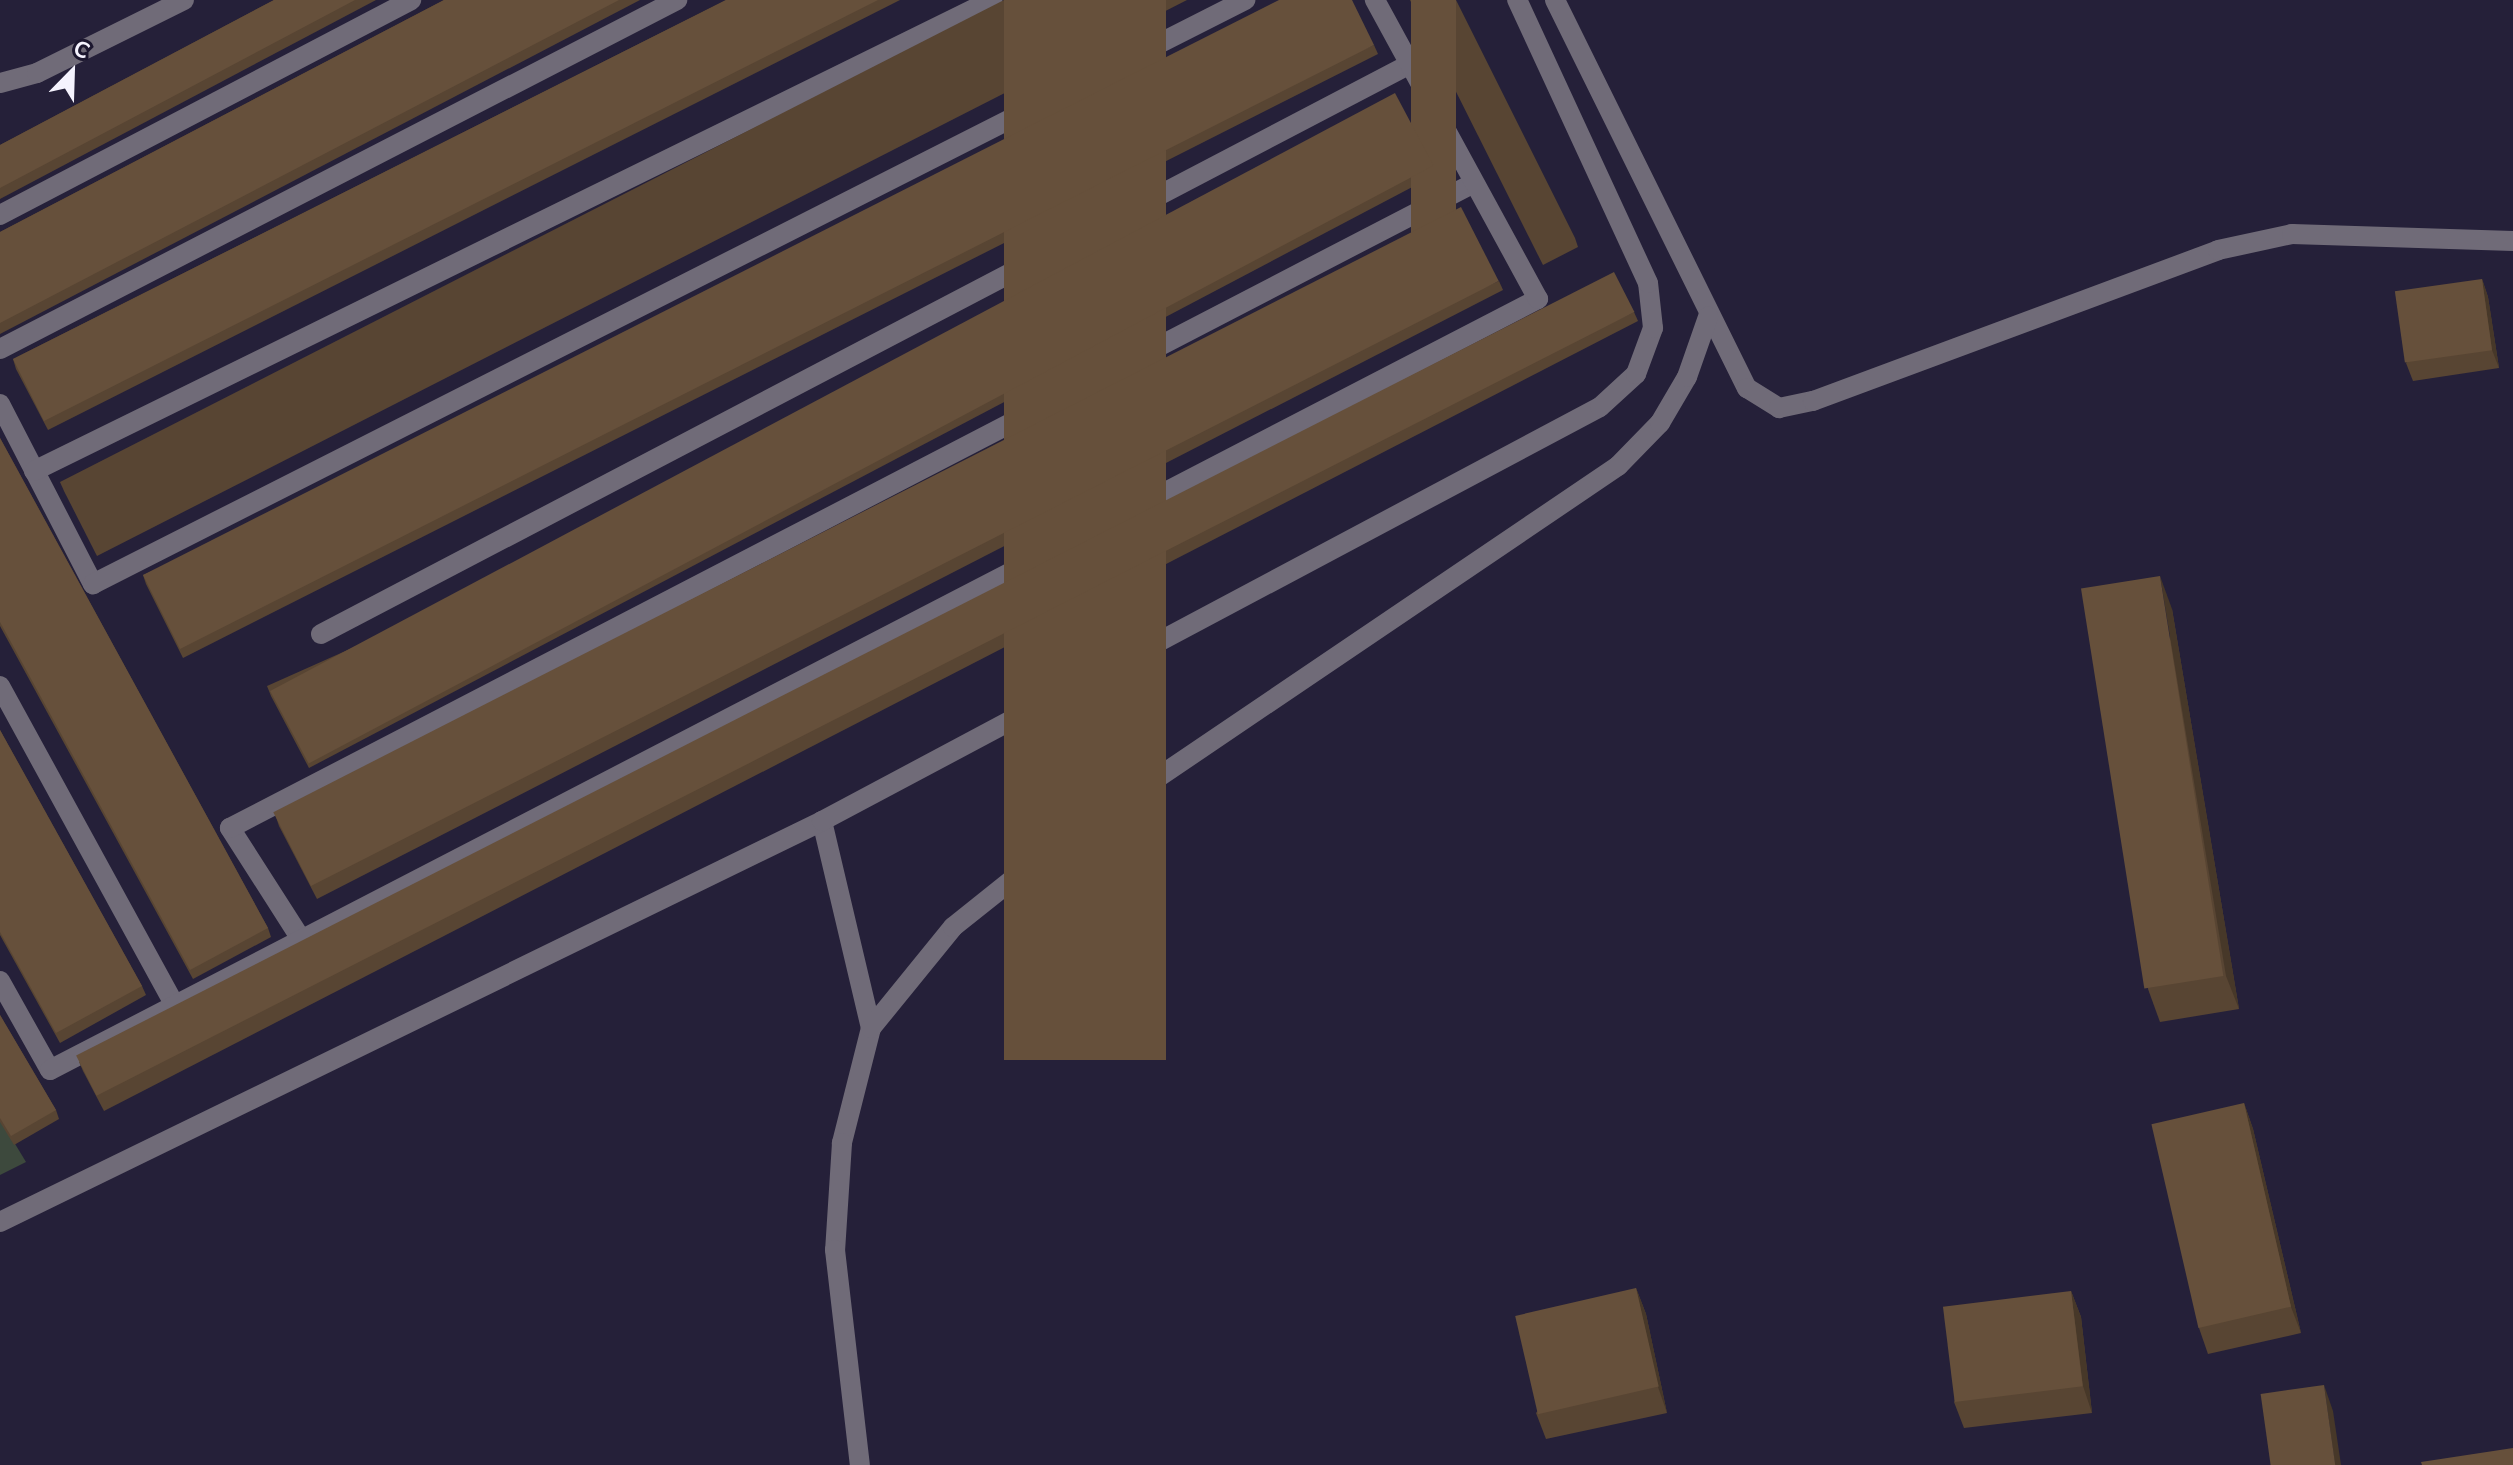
<!DOCTYPE html>
<meta charset="utf-8">
<style>
body{margin:0}
#map{position:relative;width:2513px;height:1465px;overflow:hidden;background:#252039;font-family:"Nunito Sans",sans-serif}
div>[style]{position:absolute}
[style*='--x']{left:calc(var(--x)*1px);top:calc(var(--y)*1px);width:calc(var(--w)*1px);rotate:calc(var(--a)*1deg)}
.green>*{inset:0;background:#3d493d}
.lane>*{height:20px;margin:-10px;padding:0 10px;transform-origin:10px;border-radius:10px;background:#706b78}
.street>*{height:20px;margin:-10px;padding:0 10px;transform-origin:10px;border-radius:10px;background:#706b78}
.wall>*{inset:0;background:#584533}
.shaded-wall>*{inset:0;background:#473829}
.building>*{inset:0;background:#66503b;transform-origin:0 0}
span{translate:-50% -50%;white-space:nowrap;text-align:center;line-height:1.15;-webkit-text-stroke:8px #1c172f;paint-order:stroke}
.north{position:absolute;left:32px;top:32px;width:80px;height:80px;-webkit-text-stroke:6px #1c172f;paint-order:stroke;rotate:23deg;font-size:22px;font-weight:700;line-height:32px;text-align:center;color:#f5f3fe}
.north::after{content:'';display:block;margin:auto;width:28px;height:36px;background:#f5f3fe;clip-path:polygon(50% 0,100% 100%,50% 72%,0 100%)}
</style>
<div id="map">
<div class="green">
<div style="clip-path:polygon(0 1119px,26px 1162px,0 1175px)"></div>
</div>
<div class="lane">
<div style="--x:1555;--y:0;--w:433;--a:63.7"></div>
<div style="--x:1747;--y:388;--w:38;--a:32"></div>
<div style="--x:1779;--y:408;--w:35;--a:-12"></div>
<div style="--x:1813;--y:401;--w:432;--a:-20.4"></div>
<div style="--x:2218;--y:250;--w:76;--a:-12.2"></div>
<div style="--x:2292;--y:234;--w:221;--a:1.8"></div>
<div style="--x:0;--y:83;--w:38;--a:-15"></div>
<div style="--x:37;--y:73;--w:164;--a:-26.4"></div>
<div style="--x:0;--y:215;--w:464;--a:-27.6"></div>
<div style="--x:0;--y:349;--w:762;--a:-27.27"></div>
<div style="--x:0;--y:404;--w:203;--a:62.7"></div>
<div style="--x:93;--y:584;--w:1292;--a:-26.88"></div>
<div style="--x:34;--y:471;--w:1068;--a:-26.18"></div>
<div style="--x:321;--y:634;--w:1229;--a:-27.63"></div>
<div style="--x:0;--y:686;--w:362;--a:61.3"></div>
<div style="--x:822;--y:821;--w:213;--a:76.7"></div>
<div style="--x:871;--y:1028;--w:119;--a:104.2"></div>
<div style="--x:842;--y:1143;--w:107;--a:93.7"></div>
<div style="--x:835;--y:1250;--w:216;--a:83.4"></div>
<div style="--x:301;--y:939;--w:132;--a:-122.6"></div>
<div style="--x:230;--y:828;--w:1401;--a:-27.41"></div>
<div style="--x:0;--y:981;--w:102;--a:60.7"></div>
<div style="--x:50;--y:1070;--w:1676;--a:-27.39"></div>
<div style="--x:1538;--y:299;--w:341;--a:-118.6"></div>
<div style="--x:871;--y:1028;--w:130;--a:-50.9"></div>
<div style="--x:953;--y:927;--w:114;--a:-38.6"></div>
<div style="--x:1042;--y:856;--w:696;--a:-34.1"></div>
<div style="--x:1618;--y:466;--w:60;--a:-45.7"></div>
<div style="--x:1660;--y:423;--w:53;--a:-59.6"></div>
<div style="--x:1687;--y:377;--w:64;--a:-70.7"></div>
</div>
<div class="street">
<div style="--x:0;--y:1222;--w:915;--a:-26"></div>
<div style="--x:822;--y:821;--w:881;--a:-28.02"></div>
<div style="--x:1600;--y:407;--w:49;--a:-42.5"></div>
<div style="--x:1636;--y:374;--w:49;--a:-69.7"></div>
<div style="--x:1653;--y:328;--w:45;--a:-96.3"></div>
<div style="--x:1648;--y:283;--w:312;--a:-114.8"></div>
</div>
<div class="wall">
<div style="clip-path:polygon(274px 0,376px 0,0 199px,0 145px)"></div>
<div style="clip-path:polygon(444px 0,640px 0,0 334px,0 232px)"></div>
<div style="clip-path:polygon(726px 0,900px 0,48px 430px,16px 369px,13px 359px)"></div>
<div style="clip-path:polygon(1004px 0,1187px 0,97px 556px,64px 491px,60px 482px)"></div>
<div style="clip-path:polygon(1410px 0,1456px 0,1575px 238px,1578px 247px,1543px 265px)"></div>
<div style="clip-path:polygon(1374px 45px,1378px 54px,183px 658px,146px 584px,143px 575px)"></div>
<div style="clip-path:polygon(1434px 165px,1437px 174px,309px 768px,271px 696px,267px 686px)"></div>
<div style="clip-path:polygon(2482px 279px,2488px 297px,2499px 368px,2413px 381px,2406px 363px)"></div>
<div style="clip-path:polygon(1499px 281px,1503px 290px,317px 899px,279px 826px,276px 817px)"></div>
<div style="clip-path:polygon(1634px 312px,1638px 321px,104px 1111px,83px 1071px,79px 1062px)"></div>
<div style="clip-path:polygon(0 438px,268px 928px,271px 937px,193px 979px,0 626px)"></div>
<div style="clip-path:polygon(2172px 609px,2239px 1009px,2160px 1022px,2148px 989px)"></div>
<div style="clip-path:polygon(0 730px,142px 986px,146px 995px,60px 1043px,0 935px)"></div>
<div style="clip-path:polygon(0 1015px,56px 1110px,59px 1119px,14px 1145px,0 1122px)"></div>
<div style="clip-path:polygon(2244px 1103px,2253px 1129px,2301px 1333px,2208px 1354px,2199px 1328px)"></div>
<div style="clip-path:polygon(1636px 1288px,1646px 1314px,1667px 1413px,1546px 1439px,1536px 1413px)"></div>
<div style="clip-path:polygon(2071px 1291px,2081px 1317px,2092px 1413px,1964px 1428px,1954px 1402px)"></div>
</div>
<div class="shaded-wall">
<div style="clip-path:polygon(2482px 279px,2488px 297px,2499px 368px,2492px 350px)"></div>
<div style="clip-path:polygon(2160px 576px,2172px 609px,2239px 1009px,2226px 976px)"></div>
<div style="clip-path:polygon(2244px 1103px,2253px 1129px,2301px 1333px,2291px 1307px)"></div>
<div style="clip-path:polygon(1636px 1288px,1646px 1314px,1667px 1413px,1658px 1387px)"></div>
<div style="clip-path:polygon(2071px 1291px,2081px 1317px,2092px 1413px,2083px 1386px)"></div>
<div style="clip-path:polygon(2324px 1385px,2333px 1411px,2341px 1465px,2335px 1465px)"></div>
</div>
<div class="building">
<div style="clip-path:polygon(274px 0,355px 0,0 188px,0 145px)"></div>
<div style="clip-path:polygon(444px 0,619px 0,0 323px,0 232px)"></div>
<div style="clip-path:polygon(726px 0,878px 0,44px 421px,13px 359px)"></div>
<div style="left:1004px;top:0;width:162px;height:1060px"></div>
<div style="clip-path:polygon(1279px 0,1352px 0,1374px 45px,180px 649px,143px 575px)"></div>
<div style="left:1411px;top:0;width:45px;height:286px"></div>
<div style="left:1395px;top:93px;width:82px;height:1274px;rotate:62deg"></div>
<div style="left:1461px;top:207px;width:83px;height:1333px;rotate:63deg"></div>
<div style="left:1614px;top:272px;width:45px;height:1726px;rotate:63deg"></div>
<div style="left:2482px;top:279px;width:72px;height:88px;rotate:82deg"></div>
<div style="clip-path:polygon(0 438px,268px 928px,190px 970px,0 622px)"></div>
<div style="left:2160px;top:576px;width:405px;height:80px;rotate:81deg"></div>
<div style="clip-path:polygon(0 730px,142px 986px,56px 1033px,0 932px)"></div>
<div style="clip-path:polygon(0 1015px,56px 1110px,11px 1136px,0 1118px)"></div>
<div style="left:2244px;top:1103px;width:209px;height:95px;rotate:77deg"></div>
<div style="left:1636px;top:1288px;width:101px;height:124px;rotate:77deg"></div>
<div style="left:2071px;top:1291px;width:96px;height:129px;rotate:83deg"></div>
<div style="left:2324px;top:1385px;width:81px;height:64px;rotate:82deg"></div>
<div style="clip-path:polygon(2513px 1448px,2513px 1465px,2422px 1465px,2421px 1462px)"></div>
</div>
<div class="north">С</div>
</div>
